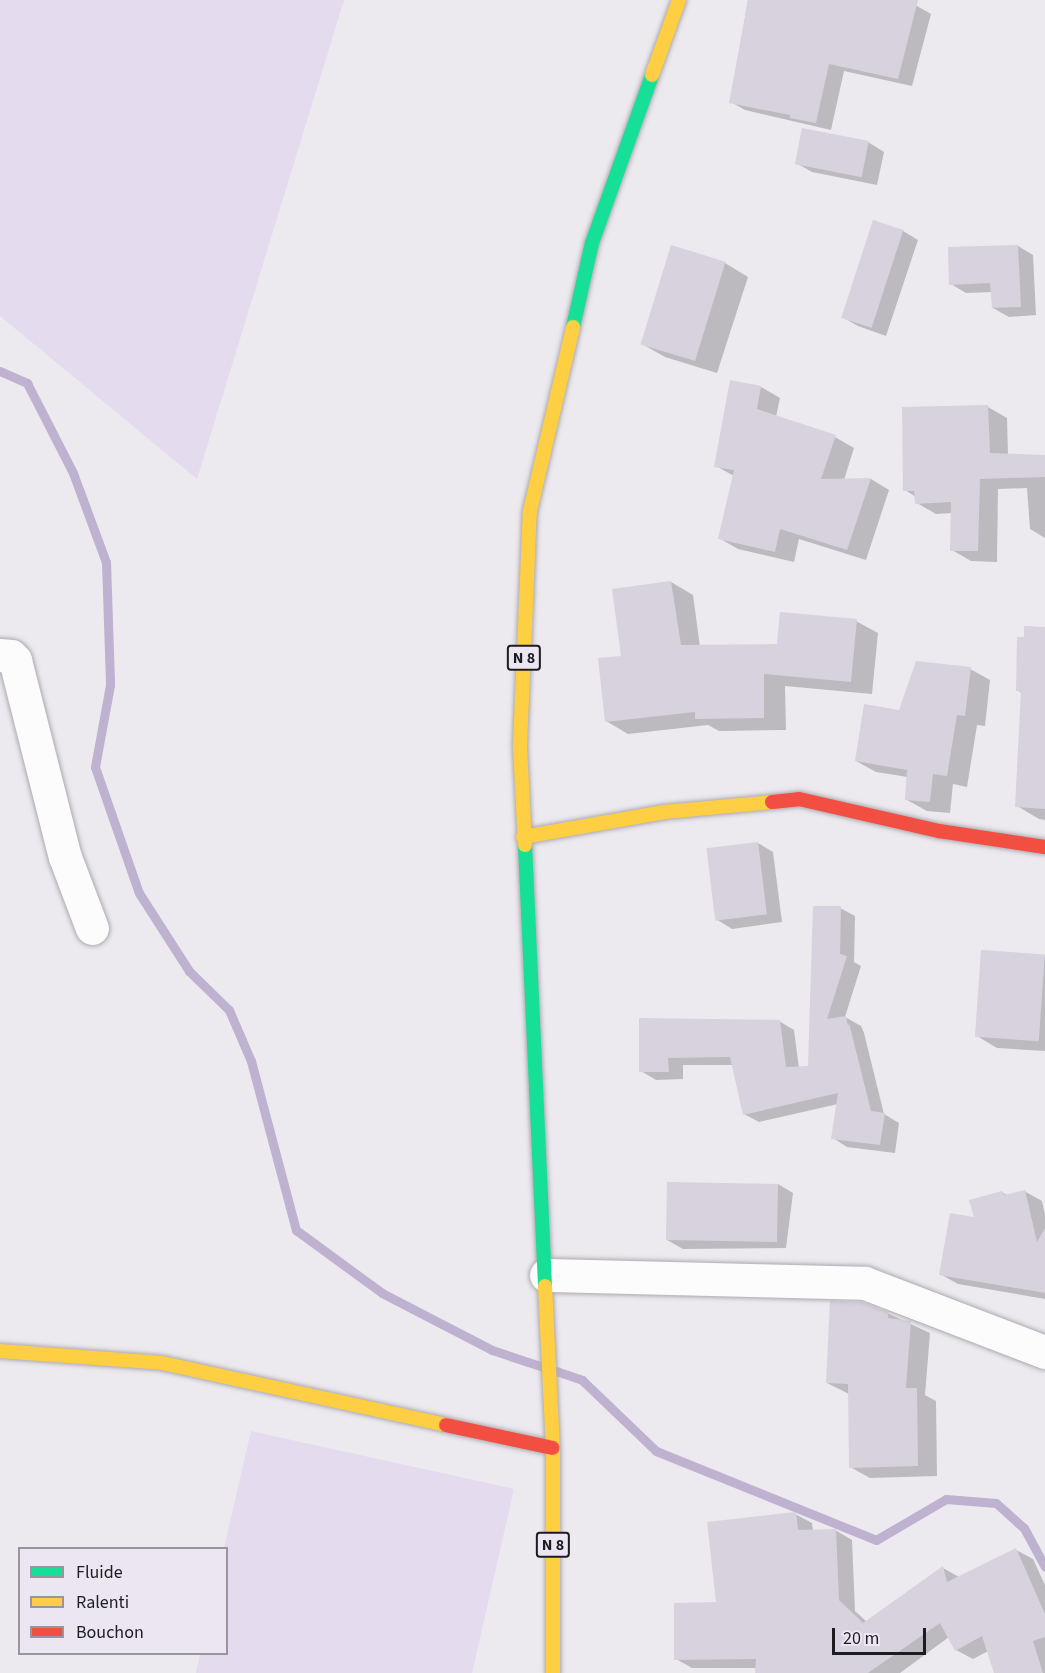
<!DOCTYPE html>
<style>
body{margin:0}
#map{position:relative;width:1045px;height:1673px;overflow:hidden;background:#ece9ef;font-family:"Source Sans 3",sans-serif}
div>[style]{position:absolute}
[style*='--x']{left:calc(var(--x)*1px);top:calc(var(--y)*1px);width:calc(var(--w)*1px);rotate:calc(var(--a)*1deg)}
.green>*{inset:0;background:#e4dbee}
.shadow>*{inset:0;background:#0003}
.stream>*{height:9px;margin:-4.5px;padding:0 4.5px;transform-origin:4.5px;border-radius:4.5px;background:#bfb1d0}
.building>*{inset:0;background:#d7d2dd;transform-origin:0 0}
.roads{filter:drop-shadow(0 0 2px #adaaaf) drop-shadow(0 0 2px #adaaaf)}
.street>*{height:33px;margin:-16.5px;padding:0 16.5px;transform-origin:16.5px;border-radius:16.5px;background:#fcfcfd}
.fast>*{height:14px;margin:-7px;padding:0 7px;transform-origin:7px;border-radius:7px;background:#16e098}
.slow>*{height:14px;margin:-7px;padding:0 7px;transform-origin:7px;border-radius:7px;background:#ffcf43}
.jam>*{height:14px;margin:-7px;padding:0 7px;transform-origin:7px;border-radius:7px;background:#f24e42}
span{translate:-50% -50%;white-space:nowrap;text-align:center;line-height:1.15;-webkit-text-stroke:4.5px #ebe6f2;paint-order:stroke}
.shield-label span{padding:2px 4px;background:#ebe6f2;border:2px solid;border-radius:4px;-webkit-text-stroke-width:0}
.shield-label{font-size:16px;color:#1d1c20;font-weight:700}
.legend{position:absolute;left:18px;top:1547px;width:210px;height:108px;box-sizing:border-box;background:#ebe6f2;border:2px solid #99959e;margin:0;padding:8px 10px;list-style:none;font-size:18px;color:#1d1c20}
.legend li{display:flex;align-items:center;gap:12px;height:30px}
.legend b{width:30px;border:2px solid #99959e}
.scale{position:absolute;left:832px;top:1628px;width:94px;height:27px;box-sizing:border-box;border:3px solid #1d1c20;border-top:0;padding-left:8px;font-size:18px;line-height:21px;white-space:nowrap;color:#1d1c20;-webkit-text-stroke:4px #ebe6f2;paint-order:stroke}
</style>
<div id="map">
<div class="green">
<div style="clip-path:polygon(0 0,344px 0,197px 479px,0 316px)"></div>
<div style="clip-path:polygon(251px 1431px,514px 1489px,472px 1673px,196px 1673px,200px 1654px,226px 1654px,226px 1548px,224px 1548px)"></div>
</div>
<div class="shadow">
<div style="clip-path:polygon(748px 0,881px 0,917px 6px,931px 14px,912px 86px,844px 71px,831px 130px,745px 110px,731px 102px)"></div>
<div style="clip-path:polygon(868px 142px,884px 152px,877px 185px,812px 172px,796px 163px)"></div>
<div style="clip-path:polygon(874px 222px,903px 231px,918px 240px,886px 336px,858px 326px,842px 317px)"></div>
<div style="clip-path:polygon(1018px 246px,1033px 255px,1036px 315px,1009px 317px,993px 308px,992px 292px,966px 293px,951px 284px)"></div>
<div style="clip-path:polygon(672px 247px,725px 263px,748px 277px,717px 373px,665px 357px,642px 344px)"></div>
<div style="clip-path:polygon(761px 387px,780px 398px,776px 417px,835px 437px,854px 448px,844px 480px,871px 479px,889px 490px,866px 560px,799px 539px,794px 562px,738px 549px,719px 538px,734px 476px,716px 466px)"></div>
<div style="clip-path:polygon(988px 407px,1007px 418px,1008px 455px,1045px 457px,1045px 538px,1030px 529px,1027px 488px,998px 489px,997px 562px,971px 561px,952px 550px,952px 513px,936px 514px,917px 503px,916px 497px,905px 490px)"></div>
<div style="clip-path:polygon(671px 582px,693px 595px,700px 647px,779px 645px,856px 621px,878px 633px,872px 694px,785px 686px,786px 730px,719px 731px,708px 725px,628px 734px,606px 721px,623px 657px)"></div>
<div style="clip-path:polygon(1045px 639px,1045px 820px,1039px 819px,1017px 806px,1022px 693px,1017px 690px)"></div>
<div style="clip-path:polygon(970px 669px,990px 680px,985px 726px,977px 725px,967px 787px,953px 784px,950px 813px,927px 811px,907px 800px,908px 777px,876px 772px,856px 761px,900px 712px)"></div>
<div style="clip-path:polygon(758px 843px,773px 852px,782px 922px,732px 929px,716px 919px)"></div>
<div style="clip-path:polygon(840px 908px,855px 916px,854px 962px,861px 966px,845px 1017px,861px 1026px,864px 1033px,884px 1114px,899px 1123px,895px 1153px,847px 1147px,833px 1138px,838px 1104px,759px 1122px,744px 1114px,733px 1065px,683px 1065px,683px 1079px,656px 1080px,641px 1071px,640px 1020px,779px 1021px,794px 1030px,799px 1068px,810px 1068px)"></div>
<div style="clip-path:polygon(1045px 956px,1045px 1051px,997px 1048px,977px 1036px)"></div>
<div style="clip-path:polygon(778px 1184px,793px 1193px,786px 1248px,683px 1249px,667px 1240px)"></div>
<div style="clip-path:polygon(1024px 1191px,1042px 1201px,1045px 1215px,1045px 1299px,958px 1284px,940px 1274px,976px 1219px,1002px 1192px,1008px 1196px)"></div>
<div style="clip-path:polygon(887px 1313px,930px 1333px,925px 1395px,936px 1401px,937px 1476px,870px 1478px,850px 1467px,849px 1394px,827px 1383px)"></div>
<div style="clip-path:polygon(795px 1514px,812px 1523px,813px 1531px,835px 1530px,852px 1540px,855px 1611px,867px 1622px,943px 1568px,959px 1577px,1016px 1550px,1033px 1559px,1045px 1585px,1045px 1673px,995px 1673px,988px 1651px,973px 1659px,956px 1650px,949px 1637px,900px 1673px,757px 1673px,757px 1668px,692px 1668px,676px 1659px,718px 1604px)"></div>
</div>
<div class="stream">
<div style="--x:0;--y:371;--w:30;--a:24"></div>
<div style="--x:27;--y:383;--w:101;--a:62.9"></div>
<div style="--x:73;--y:473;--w:95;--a:69.7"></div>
<div style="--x:106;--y:562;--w:123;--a:88.1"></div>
<div style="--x:110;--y:685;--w:83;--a:100.4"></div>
<div style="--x:95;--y:767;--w:133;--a:70.8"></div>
<div style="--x:139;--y:893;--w:93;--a:57.3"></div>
<div style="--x:189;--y:971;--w:56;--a:44.3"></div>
<div style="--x:229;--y:1010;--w:56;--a:66.7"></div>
<div style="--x:251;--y:1061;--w:175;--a:75.1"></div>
<div style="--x:296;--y:1230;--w:107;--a:36.2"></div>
<div style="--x:382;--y:1293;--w:124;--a:27.4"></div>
<div style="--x:492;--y:1350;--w:54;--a:18.4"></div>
<div style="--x:556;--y:1371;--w:28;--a:19"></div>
<div style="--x:582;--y:1380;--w:103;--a:43.8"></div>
<div style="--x:656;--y:1451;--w:237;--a:22"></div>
<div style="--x:876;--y:1540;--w:81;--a:-30.4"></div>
<div style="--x:946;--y:1499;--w:50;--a:4.6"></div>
<div style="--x:996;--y:1503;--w:38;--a:42"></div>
<div style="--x:1024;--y:1528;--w:44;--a:61.7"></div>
</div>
<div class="building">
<div style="clip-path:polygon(748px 0,918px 0,898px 79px,829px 64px,816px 123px,790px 118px,790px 115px,729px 103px)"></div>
<div style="left:802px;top:128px;width:68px;height:37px;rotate:11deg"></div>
<div style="left:873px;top:220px;width:32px;height:103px;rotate:18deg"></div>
<div style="left:671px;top:245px;width:57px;height:104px;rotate:17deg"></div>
<div style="clip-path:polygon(1018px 245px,1021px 307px,992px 308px,990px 283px,949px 285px,948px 247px)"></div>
<div style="clip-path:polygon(730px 380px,761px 386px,757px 409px,836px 435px,821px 479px,871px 478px,847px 550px,780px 529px,775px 552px,718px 539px,734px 470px,714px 467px)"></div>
<div style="clip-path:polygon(988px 405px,990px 453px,1045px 455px,1045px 477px,980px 479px,978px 551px,950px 551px,951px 502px,915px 504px,914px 491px,903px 491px,902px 407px)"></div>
<div style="clip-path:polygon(671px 581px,681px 645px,777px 644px,780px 612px,857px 619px,851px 682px,764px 674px,764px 718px,695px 719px,695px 712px,605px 722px,598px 658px,621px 656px,612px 589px)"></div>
<div style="clip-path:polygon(1024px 626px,1045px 627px,1045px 809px,1015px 807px,1021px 691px,1016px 691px,1017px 637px,1024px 637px)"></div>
<div style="clip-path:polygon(916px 661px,971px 667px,965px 716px,957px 715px,947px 776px,933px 774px,930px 802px,905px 800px,907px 770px,855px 761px,864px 704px,899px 710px)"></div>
<div style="left:758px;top:842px;width:73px;height:52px;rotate:83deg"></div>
<div style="clip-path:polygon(813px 906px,841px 906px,840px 954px,847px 956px,827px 1019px,846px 1016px,848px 1026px,849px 1023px,871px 1111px,885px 1113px,880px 1145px,831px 1139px,838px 1093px,743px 1115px,730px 1057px,668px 1058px,669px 1072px,639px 1072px,639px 1018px,780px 1020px,786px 1067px,808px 1066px)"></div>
<div style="left:981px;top:950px;width:64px;height:87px;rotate:4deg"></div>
<div style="left:667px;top:1182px;width:111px;height:58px;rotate:1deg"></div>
<div style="clip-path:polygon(1025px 1190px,1037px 1242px,1045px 1228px,1045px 1293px,939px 1275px,950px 1213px,974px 1217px,969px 1200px,1002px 1191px,1004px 1195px)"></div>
<div style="clip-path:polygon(830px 1301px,861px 1302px,888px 1312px,888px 1318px,911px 1321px,906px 1388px,917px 1388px,918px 1466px,849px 1468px,848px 1384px,826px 1383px)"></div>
<div style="clip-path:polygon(796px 1512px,798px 1530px,836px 1529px,839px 1600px,863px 1623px,943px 1566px,947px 1582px,1016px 1548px,1045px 1614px,1045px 1637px,1033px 1641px,1043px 1673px,994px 1673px,982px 1636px,955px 1651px,940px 1623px,868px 1673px,755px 1673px,756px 1659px,674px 1660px,674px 1603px,716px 1602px,707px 1522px)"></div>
</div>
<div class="roads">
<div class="street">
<div style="--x:0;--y:655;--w:11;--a:5"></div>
<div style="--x:11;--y:656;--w:6;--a:45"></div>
<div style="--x:15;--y:660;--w:203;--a:75.8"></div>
<div style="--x:65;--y:857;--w:76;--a:69.2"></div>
<div style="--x:546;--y:1275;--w:319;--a:1.4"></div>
<div style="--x:865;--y:1283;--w:193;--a:21"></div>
</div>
<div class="fast">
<div style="--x:573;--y:327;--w:86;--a:-77.3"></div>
<div style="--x:592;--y:243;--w:178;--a:-70.3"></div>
<div style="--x:525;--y:845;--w:441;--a:87.4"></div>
</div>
<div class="slow">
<div style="--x:652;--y:75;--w:80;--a:-70.2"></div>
<div style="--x:523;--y:837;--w:144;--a:-10"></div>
<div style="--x:665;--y:812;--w:107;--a:-5.3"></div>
<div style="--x:525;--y:845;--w:100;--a:-92.9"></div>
<div style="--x:520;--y:745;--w:234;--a:-87.6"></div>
<div style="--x:530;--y:511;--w:189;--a:-76.8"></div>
<div style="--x:545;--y:1286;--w:162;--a:87.2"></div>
<div style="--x:553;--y:1448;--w:225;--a:90"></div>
<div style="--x:0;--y:1351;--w:162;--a:4.2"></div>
<div style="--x:162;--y:1363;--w:291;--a:12.3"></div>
</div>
<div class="jam">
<div style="--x:772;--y:802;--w:27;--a:-6"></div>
<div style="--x:799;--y:799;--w:144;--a:12.9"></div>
<div style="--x:939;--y:831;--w:107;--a:8.6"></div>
<div style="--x:446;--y:1425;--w:109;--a:12.1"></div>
</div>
</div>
<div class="shield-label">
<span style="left:524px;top:658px">N 8</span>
<span style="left:553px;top:1545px">N 8</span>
</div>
<ul class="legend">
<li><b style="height:8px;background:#16e098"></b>Fluide</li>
<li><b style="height:8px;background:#ffcf43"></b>Ralenti</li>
<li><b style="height:8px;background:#f24e42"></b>Bouchon</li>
</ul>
<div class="scale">20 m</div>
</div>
